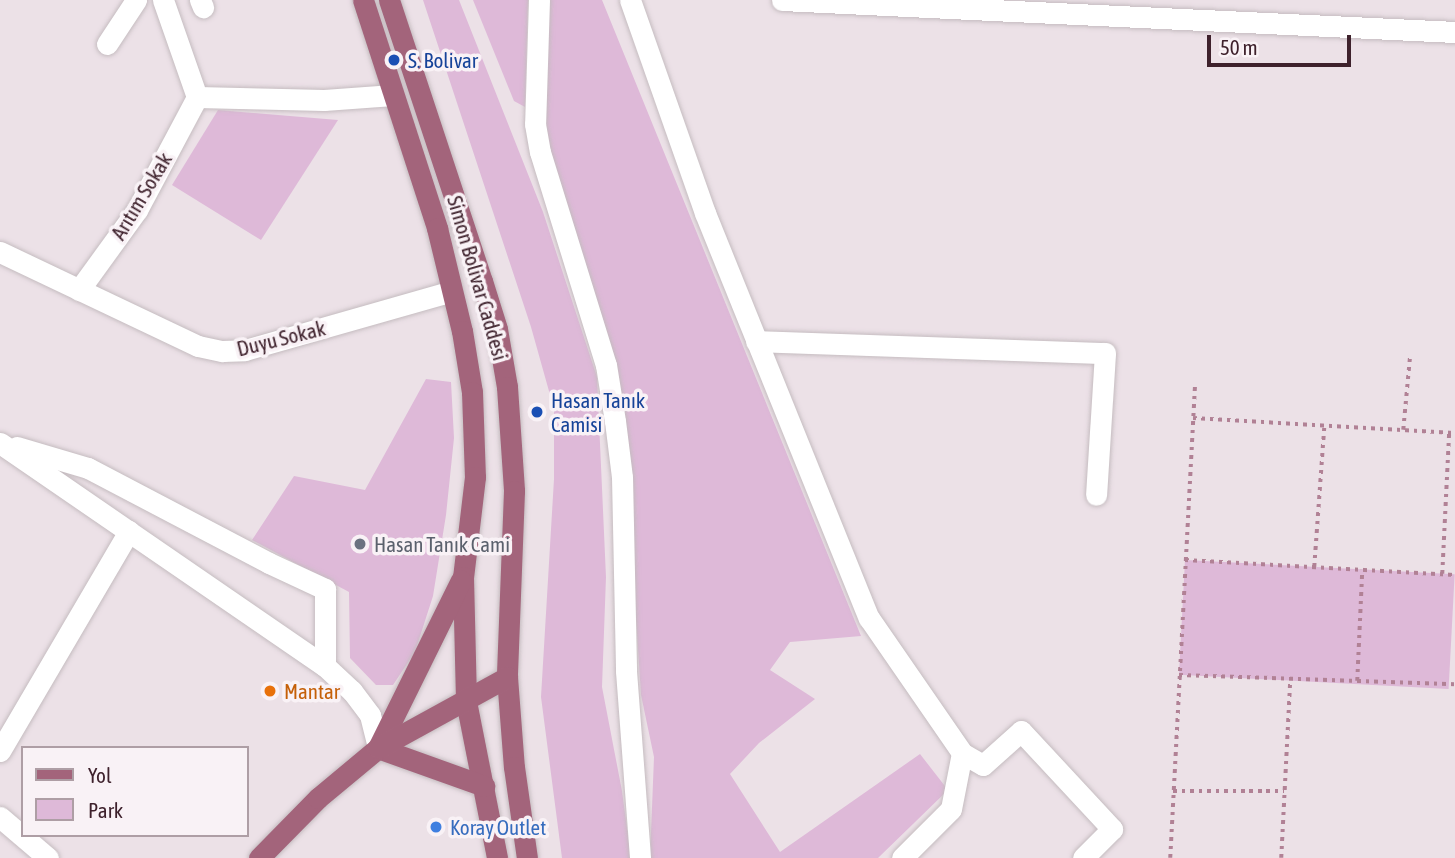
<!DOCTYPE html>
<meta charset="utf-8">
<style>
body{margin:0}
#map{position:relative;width:1455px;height:858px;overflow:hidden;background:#ece1e7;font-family:"Asap Condensed",sans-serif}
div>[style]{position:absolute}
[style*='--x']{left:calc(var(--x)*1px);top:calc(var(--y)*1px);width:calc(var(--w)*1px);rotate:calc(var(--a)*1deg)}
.green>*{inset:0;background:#deb9d8;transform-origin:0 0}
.path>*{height:3.5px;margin-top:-1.75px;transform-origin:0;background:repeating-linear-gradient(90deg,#b18195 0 3.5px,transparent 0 8.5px)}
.roads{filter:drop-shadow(0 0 2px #c5bcc0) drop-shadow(0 0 2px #c5bcc0)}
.minor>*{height:21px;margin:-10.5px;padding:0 10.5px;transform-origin:10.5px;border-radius:10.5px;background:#fff}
.major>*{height:21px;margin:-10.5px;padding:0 10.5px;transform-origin:10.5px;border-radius:10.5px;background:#a3647b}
.dots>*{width:19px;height:19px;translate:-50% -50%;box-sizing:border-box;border:4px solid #f9f2f6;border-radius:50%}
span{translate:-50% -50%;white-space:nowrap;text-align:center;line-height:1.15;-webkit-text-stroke:7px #f9f2f6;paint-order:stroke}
.transit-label{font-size:21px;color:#164399}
.left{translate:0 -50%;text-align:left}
.street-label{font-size:21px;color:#3e212c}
.worship-label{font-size:21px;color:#5b616d}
.food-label{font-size:21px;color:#c56008}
.shop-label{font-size:21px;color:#366cbe}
.legend{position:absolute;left:21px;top:746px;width:228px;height:91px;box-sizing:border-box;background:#f9f2f6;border:2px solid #ae9ea5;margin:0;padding:9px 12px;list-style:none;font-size:21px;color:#3e212c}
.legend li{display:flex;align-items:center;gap:14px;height:35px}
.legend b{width:35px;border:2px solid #ae9ea5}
.scale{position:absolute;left:1207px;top:35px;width:144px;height:32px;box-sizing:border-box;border:4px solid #3e212c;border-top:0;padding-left:9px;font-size:21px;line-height:24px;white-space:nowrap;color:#3e212c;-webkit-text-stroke:5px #f9f2f6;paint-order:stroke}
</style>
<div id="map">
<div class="green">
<div style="clip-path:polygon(423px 0,459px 0,543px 212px,597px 377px,606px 577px,602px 687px,622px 791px,631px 858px,562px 858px,541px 697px,554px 479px,554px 409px,531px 327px)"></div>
<div style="clip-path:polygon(473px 0,528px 0,525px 107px,514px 101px)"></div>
<div style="clip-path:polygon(544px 0,602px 0,861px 636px,790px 642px,770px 670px,815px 699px,759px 743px,730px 774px,780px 852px,920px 754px,948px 790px,878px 858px,650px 858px,654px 757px,641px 695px,622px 401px,535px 124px)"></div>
<div style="clip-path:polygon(218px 110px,338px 120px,261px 240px,172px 185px)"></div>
<div style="clip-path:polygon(426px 379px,451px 382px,454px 438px,446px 515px,433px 596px,415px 652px,393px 685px,376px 685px,350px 658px,349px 592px,252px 540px,294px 476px,365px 490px)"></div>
<div style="left:1185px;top:560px;width:270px;height:115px;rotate:3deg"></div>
</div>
<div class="path">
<div style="--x:1193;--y:418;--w:262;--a:3.3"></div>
<div style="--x:1403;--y:430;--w:76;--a:-84.7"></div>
<div style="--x:1185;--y:560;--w:270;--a:3.2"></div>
<div style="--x:1314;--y:567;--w:141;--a:-85.9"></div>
<div style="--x:1442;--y:574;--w:141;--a:-87.2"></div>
<div style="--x:1179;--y:675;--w:276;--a:1.9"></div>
<div style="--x:1357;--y:681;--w:111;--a:-87.4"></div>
<div style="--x:1173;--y:791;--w:111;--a:0"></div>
<div style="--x:1170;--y:858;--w:473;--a:-87"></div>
<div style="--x:1281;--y:858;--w:179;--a:-87.1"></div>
</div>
<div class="roads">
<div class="minor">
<div style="--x:163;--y:0;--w:103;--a:70.7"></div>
<div style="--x:197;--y:97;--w:127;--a:1.4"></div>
<div style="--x:324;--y:100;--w:69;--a:-4.1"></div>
<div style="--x:200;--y:0;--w:8;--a:67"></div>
<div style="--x:539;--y:0;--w:124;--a:91.8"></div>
<div style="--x:535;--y:124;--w:28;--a:80"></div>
<div style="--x:540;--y:152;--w:223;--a:72.8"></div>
<div style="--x:606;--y:365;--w:57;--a:80.9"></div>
<div style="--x:615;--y:421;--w:56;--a:82.9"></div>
<div style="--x:622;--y:477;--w:194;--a:88.8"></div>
<div style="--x:626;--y:671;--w:188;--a:85.7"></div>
<div style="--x:630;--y:0;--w:226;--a:70.6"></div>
<div style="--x:705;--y:213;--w:437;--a:68"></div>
<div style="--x:869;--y:618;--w:164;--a:55.4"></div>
<div style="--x:962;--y:753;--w:24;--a:30"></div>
<div style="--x:983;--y:765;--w:51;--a:-41.8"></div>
<div style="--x:1021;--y:731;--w:134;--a:47.1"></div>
<div style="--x:1112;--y:829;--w:41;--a:135"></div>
<div style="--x:782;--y:0;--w:674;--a:2.72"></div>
<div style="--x:107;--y:44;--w:53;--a:-56.6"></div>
<div style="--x:0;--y:252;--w:219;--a:25.4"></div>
<div style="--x:198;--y:346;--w:25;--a:12"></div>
<div style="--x:222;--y:351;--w:23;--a:-2"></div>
<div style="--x:245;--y:350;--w:215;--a:-15.9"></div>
<div style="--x:79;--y:290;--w:99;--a:-54.1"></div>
<div style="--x:137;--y:210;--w:128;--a:-62"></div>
<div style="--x:756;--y:341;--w:349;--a:2"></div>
<div style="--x:1105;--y:353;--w:142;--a:93.6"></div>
<div style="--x:0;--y:443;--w:394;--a:34.5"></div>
<div style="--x:325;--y:666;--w:37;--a:43"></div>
<div style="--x:352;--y:691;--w:30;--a:53"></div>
<div style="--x:370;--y:715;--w:34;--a:76"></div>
<div style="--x:17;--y:447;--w:74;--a:16.5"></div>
<div style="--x:88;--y:468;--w:204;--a:27.7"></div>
<div style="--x:269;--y:563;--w:62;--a:24.9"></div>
<div style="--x:325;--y:589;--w:77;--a:90"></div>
<div style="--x:0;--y:751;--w:255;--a:-59.6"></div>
<div style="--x:0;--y:817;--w:63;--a:40.5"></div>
<div style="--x:902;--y:858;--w:69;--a:-45"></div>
<div style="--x:951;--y:809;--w:57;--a:-78.9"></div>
</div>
<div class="major">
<div style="--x:363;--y:0;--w:240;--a:72"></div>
<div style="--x:437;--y:228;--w:106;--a:76.4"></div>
<div style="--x:462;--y:331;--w:62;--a:80.7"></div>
<div style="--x:472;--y:392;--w:85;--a:88"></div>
<div style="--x:475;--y:477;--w:101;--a:96.8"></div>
<div style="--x:463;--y:577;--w:124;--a:88.6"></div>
<div style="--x:466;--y:701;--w:160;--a:78.8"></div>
<div style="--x:389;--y:0;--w:296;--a:71.7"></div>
<div style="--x:482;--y:281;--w:50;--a:72.6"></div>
<div style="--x:497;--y:329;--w:59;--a:80.2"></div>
<div style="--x:507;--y:387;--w:104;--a:86.1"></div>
<div style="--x:514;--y:491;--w:186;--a:92.2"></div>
<div style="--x:507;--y:677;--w:90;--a:85.6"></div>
<div style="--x:514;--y:767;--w:92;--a:81.9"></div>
<div style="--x:378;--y:748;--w:187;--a:-63.7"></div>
<div style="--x:378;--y:748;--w:113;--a:19.7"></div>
<div style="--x:259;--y:858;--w:84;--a:-45.5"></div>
<div style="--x:318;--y:798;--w:78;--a:-39.8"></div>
<div style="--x:378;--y:748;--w:147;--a:-28.8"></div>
</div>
</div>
<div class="dots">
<div style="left:394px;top:60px;background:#1a4fb4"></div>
<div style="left:537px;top:412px;background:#1a4fb4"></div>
<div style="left:360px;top:544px;background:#6b7280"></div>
<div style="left:270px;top:691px;background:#e8710a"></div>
<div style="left:436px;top:827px;background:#3f7fe0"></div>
</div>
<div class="transit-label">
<span class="left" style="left:408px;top:60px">S. Bolivar</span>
<span class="left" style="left:551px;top:412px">Hasan Tanık<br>Camisi</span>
</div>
<div class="street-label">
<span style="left:141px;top:196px;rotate:-59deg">Arıtım Sokak</span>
<span style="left:478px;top:278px;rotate:74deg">Simon Bolivar Caddesi</span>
<span style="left:281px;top:338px;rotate:-14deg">Duyu Sokak</span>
</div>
<div class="worship-label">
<span class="left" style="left:374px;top:544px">Hasan Tanık Cami</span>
</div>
<div class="food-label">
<span class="left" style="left:284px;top:691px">Mantar</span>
</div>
<div class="shop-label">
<span class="left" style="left:450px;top:827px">Koray Outlet</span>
</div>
<ul class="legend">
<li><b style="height:9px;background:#a3647b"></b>Yol</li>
<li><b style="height:19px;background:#deb9d8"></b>Park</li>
</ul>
<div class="scale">50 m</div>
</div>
